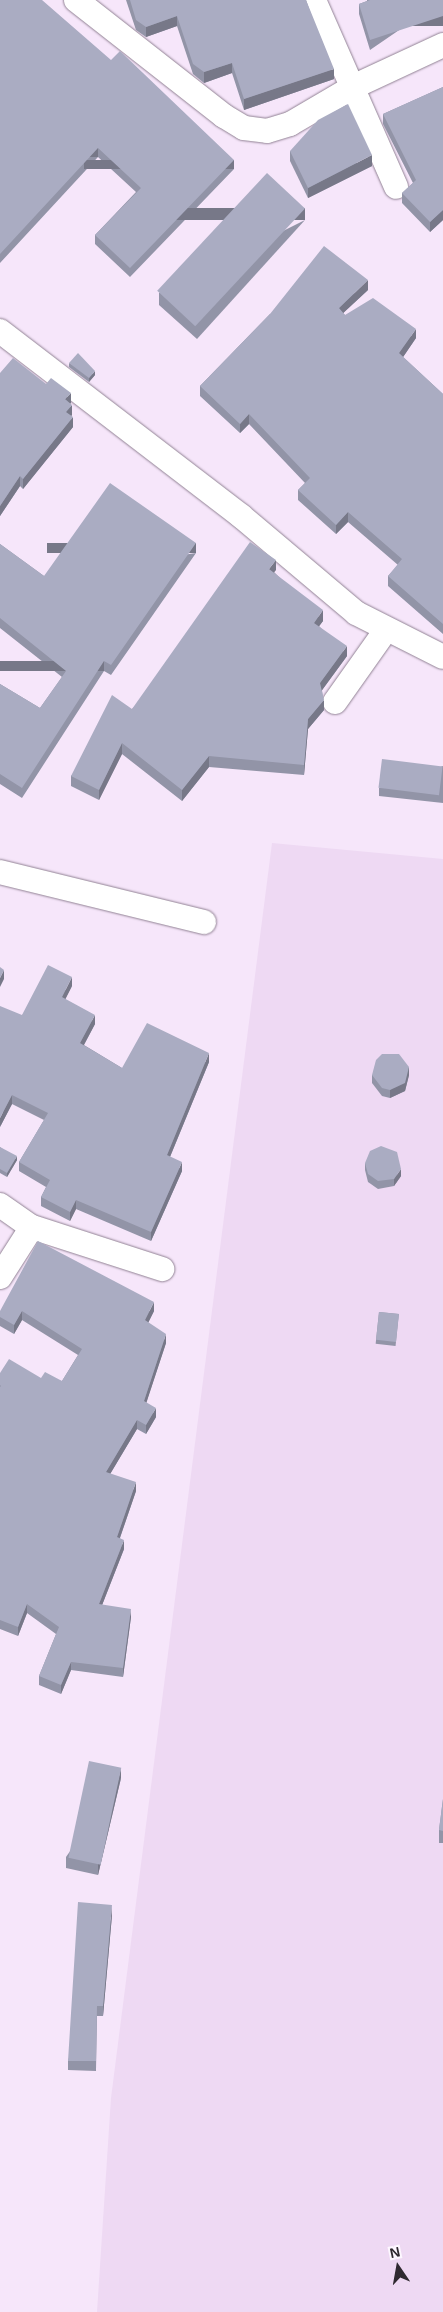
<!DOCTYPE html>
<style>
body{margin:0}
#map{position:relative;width:443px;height:2312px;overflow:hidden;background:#f6e6fa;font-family:Helvetica,sans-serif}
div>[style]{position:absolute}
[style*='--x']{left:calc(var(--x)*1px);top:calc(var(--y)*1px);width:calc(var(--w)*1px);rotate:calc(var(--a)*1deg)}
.built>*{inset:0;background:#eed9f3}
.roads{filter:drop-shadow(0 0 1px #918294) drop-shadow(0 0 1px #918294)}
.street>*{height:24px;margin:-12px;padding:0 12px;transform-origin:12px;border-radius:12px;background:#fff}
.wall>*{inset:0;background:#9294a7;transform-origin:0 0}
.shaded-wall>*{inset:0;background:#777888;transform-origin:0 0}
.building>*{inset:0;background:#aaacc2;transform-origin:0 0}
span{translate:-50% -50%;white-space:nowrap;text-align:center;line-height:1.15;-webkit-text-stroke:4px #fdf7ff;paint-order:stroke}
.north{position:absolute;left:373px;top:2242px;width:50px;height:50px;-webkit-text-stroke:4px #fdf7ff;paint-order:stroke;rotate:348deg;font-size:14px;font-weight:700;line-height:20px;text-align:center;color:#2f2930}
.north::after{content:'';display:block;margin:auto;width:18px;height:22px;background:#2f2930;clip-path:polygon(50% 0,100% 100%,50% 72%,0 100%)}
</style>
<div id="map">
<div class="built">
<div style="clip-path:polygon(272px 843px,443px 859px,443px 2312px,97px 2312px,111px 2098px)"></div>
</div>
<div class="roads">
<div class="street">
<div style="--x:76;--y:0;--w:188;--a:38.1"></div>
<div style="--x:224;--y:116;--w:23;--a:31"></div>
<div style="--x:244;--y:128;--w:23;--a:7"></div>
<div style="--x:267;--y:131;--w:24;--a:-17"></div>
<div style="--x:290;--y:124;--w:75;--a:-30.3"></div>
<div style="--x:355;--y:86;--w:97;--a:-25"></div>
<div style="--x:314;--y:0;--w:204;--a:66.3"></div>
<div style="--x:0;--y:331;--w:304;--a:37.5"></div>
<div style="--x:241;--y:516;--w:150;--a:40.1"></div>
<div style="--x:356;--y:613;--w:97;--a:26.8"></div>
<div style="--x:335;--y:702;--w:88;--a:-54.7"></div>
<div style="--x:0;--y:872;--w:210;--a:13.8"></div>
<div style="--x:0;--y:1205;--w:39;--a:35"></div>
<div style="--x:32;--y:1227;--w:137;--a:17.9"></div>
<div style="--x:0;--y:1277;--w:59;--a:-57.4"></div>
</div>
</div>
<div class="wall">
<div style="clip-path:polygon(0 0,234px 169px,130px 277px,95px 244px,95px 235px,136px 192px,98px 157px,0 263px)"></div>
<div style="clip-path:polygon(126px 0,306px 0,334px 79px,244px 110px,232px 73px,204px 83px,193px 74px,177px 26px,146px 37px,136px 30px)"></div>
<div style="clip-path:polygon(367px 0,443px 0,370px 50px,359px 14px,359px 4px,367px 1px)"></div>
<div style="clip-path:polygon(443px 87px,443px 220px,430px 232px,402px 203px,402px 193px,413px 183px,383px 124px,383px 114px)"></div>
<div style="clip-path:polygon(290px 151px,372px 166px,308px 198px,290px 161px)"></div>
<div style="clip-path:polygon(305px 220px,197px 339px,159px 305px,159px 293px)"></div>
<div style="clip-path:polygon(368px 290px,343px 313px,345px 315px,416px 338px,403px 357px,443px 394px,443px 634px,388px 586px,388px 576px,398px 565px,348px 522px,336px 534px,298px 500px,298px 490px,305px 483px,249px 424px,240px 433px,200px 396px,200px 386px,270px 314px)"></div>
<div style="clip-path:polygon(69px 363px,95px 375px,89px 382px,69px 367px)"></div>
<div style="clip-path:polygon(0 373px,46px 384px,71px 403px,70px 403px,72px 415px,71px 416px,73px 427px,23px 489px,20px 486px,0 516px)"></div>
<div style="clip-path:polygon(0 544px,44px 576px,196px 553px,111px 675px,104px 671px,22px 798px,0 784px,0 684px,40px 708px,62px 677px,0 628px)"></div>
<div style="clip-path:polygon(276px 570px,274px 572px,323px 621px,319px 626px,347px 656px,322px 690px,324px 710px,308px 729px,304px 775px,209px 767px,182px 801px,122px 754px,99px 800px,71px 786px,71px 776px,132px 709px)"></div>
<div style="clip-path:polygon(443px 766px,443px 803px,379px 796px,379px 788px)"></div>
<div style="clip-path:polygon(72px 986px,65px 999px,95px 1024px,84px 1045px,122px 1068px,209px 1062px,170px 1157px,182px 1171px,151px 1241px,76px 1209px,70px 1221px,41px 1206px,41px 1197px,46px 1187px,19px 1171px,19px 1162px,44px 1120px,12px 1104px,0 1127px,22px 1015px)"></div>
<div style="clip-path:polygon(372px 1075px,409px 1075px,405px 1091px,390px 1098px,382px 1096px,372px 1083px)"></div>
<div style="clip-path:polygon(0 1147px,17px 1160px,7px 1177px,0 1173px)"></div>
<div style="clip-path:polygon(365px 1163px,401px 1176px,394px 1186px,378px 1189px,368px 1182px,365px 1170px)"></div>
<div style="clip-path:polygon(0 1311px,154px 1311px,148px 1323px,166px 1343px,146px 1403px,156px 1417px,146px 1434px,137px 1429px,110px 1474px,136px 1491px,120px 1538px,124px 1549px,102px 1605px,131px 1617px,123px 1677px,71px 1670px,61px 1694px,39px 1685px,39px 1676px,56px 1634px,27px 1613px,18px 1636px,0 1629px,0 1373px,62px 1381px,78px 1355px,22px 1320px,14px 1334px,0 1326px)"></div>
<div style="left:379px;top:1312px;width:20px;height:32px;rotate:6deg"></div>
<div style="clip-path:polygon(121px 1778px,98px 1875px,66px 1868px,66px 1857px)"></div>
<div style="clip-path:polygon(443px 1799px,443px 1843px,439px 1843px,439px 1830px)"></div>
<div style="clip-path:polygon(112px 1915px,103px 2016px,97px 2016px,96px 2071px,68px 2070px,68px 2061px)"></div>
</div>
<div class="shaded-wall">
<div style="clip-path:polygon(177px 16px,177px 26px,146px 37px,146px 27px)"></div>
<div style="left:443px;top:16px;width:10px;height:77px;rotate:90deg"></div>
<div style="clip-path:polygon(232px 63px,232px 73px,204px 83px,204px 72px)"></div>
<div style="clip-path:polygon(334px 69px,334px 79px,244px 110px,244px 99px)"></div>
<div style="left:98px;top:148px;width:9px;height:144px;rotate:90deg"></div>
<div style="clip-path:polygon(372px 155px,372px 166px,308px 198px,308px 188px)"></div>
<div style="left:234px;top:160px;width:9px;height:150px;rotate:90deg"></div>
<div style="left:305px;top:208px;width:12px;height:161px;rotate:90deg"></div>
<div style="clip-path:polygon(443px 210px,443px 220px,430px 232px,430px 222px)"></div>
<div style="clip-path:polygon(368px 280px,368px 290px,339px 317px,339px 308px)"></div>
<div style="clip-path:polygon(416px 329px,416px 338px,399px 363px,399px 353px)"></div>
<div style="clip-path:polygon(95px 371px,95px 375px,89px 382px,89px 378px)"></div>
<div style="clip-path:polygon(71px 393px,71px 403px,65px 409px,65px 399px)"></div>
<div style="clip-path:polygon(72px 405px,72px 415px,66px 422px,66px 412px)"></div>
<div style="clip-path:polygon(249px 414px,249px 424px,240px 433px,240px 424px)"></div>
<div style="clip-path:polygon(73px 417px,73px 427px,23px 489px,23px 479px)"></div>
<div style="clip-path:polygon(20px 476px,20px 486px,0 516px,0 506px)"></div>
<div style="clip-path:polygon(348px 512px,348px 522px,336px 534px,336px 525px)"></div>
<div style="left:196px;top:543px;width:10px;height:149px;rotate:90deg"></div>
<div style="clip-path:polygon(276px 560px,276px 570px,269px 579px,269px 569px)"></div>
<div style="clip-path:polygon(323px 610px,323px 621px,314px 633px,314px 623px)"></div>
<div style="clip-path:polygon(347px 646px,347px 656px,320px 693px,320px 683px)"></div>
<div style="left:104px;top:661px;width:10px;height:151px;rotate:90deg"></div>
<div style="clip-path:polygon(324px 700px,324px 710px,308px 729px,304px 775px,304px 765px,308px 719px)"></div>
<div style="clip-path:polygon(122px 743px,122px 754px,99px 800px,99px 790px)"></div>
<div style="clip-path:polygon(209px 756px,209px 767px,182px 801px,182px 790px)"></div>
<div style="clip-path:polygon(4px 970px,4px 979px,0 987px,0 978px)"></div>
<div style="clip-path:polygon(72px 977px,72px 986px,62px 1006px,62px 997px)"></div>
<div style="clip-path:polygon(95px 1015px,95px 1024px,80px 1052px,80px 1043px)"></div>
<div style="clip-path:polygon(209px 1053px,209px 1062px,167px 1164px,167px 1155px)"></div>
<div style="clip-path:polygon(409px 1067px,409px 1075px,405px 1091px,390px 1098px,390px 1090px)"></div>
<div style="clip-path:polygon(12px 1095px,12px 1104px,0 1127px,0 1118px)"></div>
<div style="clip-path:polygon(17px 1156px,17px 1160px,7px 1177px,7px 1173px)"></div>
<div style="clip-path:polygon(182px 1162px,182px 1171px,151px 1241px,151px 1232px)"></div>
<div style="clip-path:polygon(401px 1169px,401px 1176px,394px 1186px,394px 1179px)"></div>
<div style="clip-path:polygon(76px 1200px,76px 1209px,70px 1221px,70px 1212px)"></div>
<div style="clip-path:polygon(154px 1302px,154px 1311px,145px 1329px,145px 1320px)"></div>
<div style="clip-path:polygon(22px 1311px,22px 1320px,14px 1334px,14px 1325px)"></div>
<div style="clip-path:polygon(166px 1334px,166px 1343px,144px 1410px,144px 1401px)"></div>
<div style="clip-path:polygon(156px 1408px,156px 1417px,146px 1434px,146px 1425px)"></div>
<div style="clip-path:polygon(137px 1420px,137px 1429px,106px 1481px,106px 1472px)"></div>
<div style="clip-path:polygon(136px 1482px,136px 1491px,117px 1546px,117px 1537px)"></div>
<div style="clip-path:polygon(124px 1540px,124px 1549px,99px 1613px,99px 1604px)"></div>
<div style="clip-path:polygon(27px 1604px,27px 1613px,18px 1636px,18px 1627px)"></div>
<div style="clip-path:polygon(131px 1609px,131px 1617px,123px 1677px,123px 1668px)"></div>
<div style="clip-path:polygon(71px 1662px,71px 1670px,61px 1694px,61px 1685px)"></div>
<div style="clip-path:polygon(121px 1768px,121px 1778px,98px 1875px,98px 1865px)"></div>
<div style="clip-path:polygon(112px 1905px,112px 1915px,103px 2016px,103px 2006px)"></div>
</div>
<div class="building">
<div style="clip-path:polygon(0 0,42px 0,111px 60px,120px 51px,234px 160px,130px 268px,95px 235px,141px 188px,98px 148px,0 254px)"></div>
<div style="clip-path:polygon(130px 0,306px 0,334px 69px,244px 99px,232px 63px,204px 72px,193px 64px,177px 16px,146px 27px,136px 20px)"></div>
<div style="clip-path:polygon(370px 0,443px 0,443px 16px,370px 40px,359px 4px)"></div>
<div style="clip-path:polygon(443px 87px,443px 210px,430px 222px,402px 193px,416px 180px,383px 114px)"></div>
<div style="clip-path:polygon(348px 104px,372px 155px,308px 188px,290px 151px,318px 120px)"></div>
<div style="left:267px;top:173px;width:52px;height:161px;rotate:43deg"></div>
<div style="clip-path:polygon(324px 246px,368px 280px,339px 308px,345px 315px,373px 298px,416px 329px,399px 353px,443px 394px,443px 624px,388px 576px,402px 559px,348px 512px,336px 525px,298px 490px,310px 478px,249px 414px,240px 424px,200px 386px,270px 314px)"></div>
<div style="clip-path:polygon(78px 353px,95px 371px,89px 378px,69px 363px)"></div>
<div style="clip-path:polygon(13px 358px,46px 384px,51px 378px,71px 393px,65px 399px,72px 405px,66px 412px,73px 417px,23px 479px,20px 476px,0 506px,0 373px)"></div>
<div style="clip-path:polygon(110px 483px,196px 543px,111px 665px,104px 661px,22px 788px,0 774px,0 684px,40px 708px,66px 671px,0 618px,0 544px,44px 576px)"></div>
<div style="clip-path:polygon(250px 542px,276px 560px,269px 569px,323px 610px,314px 623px,347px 646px,320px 683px,324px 700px,308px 719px,304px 765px,209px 756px,182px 790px,122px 743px,99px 790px,71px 776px,112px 695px,132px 709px)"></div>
<div style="left:382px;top:759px;width:61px;height:29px;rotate:7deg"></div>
<div style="clip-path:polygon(48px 965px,72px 977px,62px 997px,95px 1015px,80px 1043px,122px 1068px,147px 1023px,209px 1053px,167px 1155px,182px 1162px,151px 1232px,76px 1200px,70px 1212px,41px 1197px,50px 1180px,19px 1162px,48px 1113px,12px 1095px,0 1118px,0 1006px,22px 1015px)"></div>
<div style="clip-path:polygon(0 967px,4px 970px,0 978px)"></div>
<div style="clip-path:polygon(382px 1054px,399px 1054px,409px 1067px,405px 1083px,390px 1090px,382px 1088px,372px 1075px,376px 1060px)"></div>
<div style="clip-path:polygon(381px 1146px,397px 1152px,401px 1169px,394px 1179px,378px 1181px,368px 1174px,365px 1163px,370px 1151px)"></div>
<div style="clip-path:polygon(0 1147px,17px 1156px,7px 1173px,0 1169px)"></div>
<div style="clip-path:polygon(38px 1241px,154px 1302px,145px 1320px,166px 1334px,144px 1401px,156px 1408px,146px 1425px,137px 1420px,106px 1472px,136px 1482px,117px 1537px,124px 1540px,99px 1604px,131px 1609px,123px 1668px,71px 1662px,61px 1685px,39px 1676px,59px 1627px,27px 1604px,18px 1627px,0 1620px,0 1387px,1px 1386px,0 1385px,0 1373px,9px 1359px,41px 1378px,45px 1372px,62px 1381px,82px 1349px,22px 1311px,14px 1325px,0 1317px,0 1311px)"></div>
<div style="left:379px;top:1312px;width:20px;height:28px;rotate:6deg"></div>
<div style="left:89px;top:1761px;width:33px;height:99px;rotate:12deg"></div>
<div style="clip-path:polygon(443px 1799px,443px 1831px,439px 1830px)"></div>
<div style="clip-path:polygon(78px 1902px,112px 1905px,103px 2006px,97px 2006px,96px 2061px,68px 2061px)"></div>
</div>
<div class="north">N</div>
</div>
